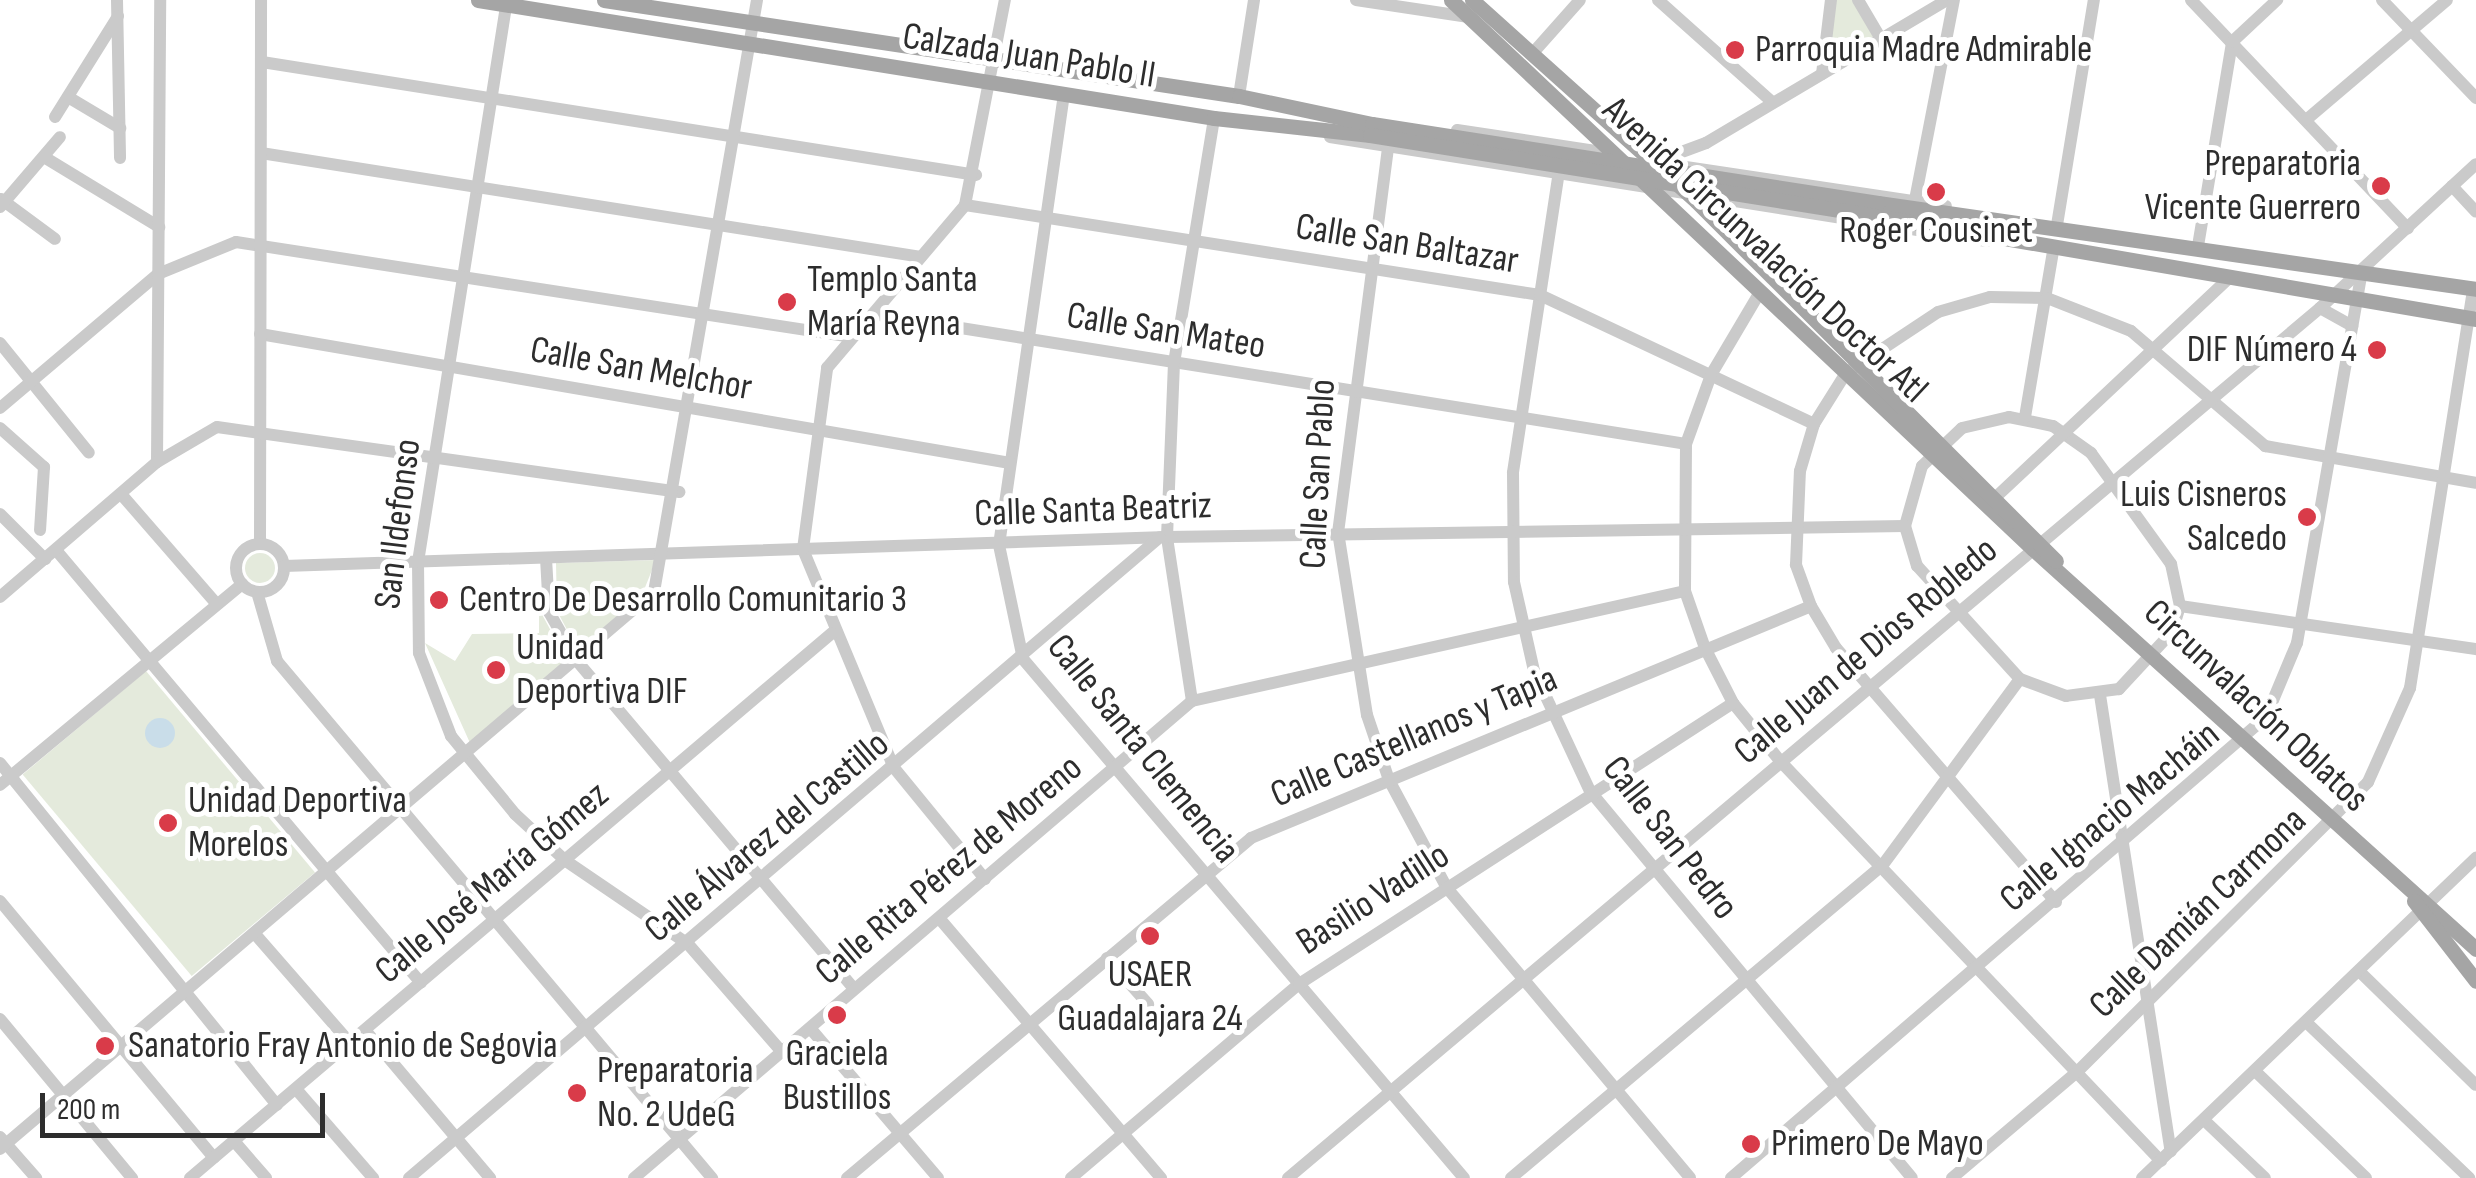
<!DOCTYPE html>
<meta charset="utf-8">
<style>
body{margin:0}
#map{position:relative;width:2476px;height:1178px;overflow:hidden;background:#fff;font-family:"Sofia Sans Condensed",sans-serif}
div>[style]{position:absolute}
[style*='--x']{left:calc(var(--x)*1px);top:calc(var(--y)*1px);width:calc(var(--w)*1px);rotate:calc(var(--a)*1deg)}
.green>*{inset:0;background:#e4eadc;transform-origin:0 0}
.round{border-radius:50%}
.water>*{inset:0;background:#c9dde9}
.minor>*{height:12px;margin:-6px;padding:0 6px;transform-origin:6px;border-radius:6px;background:#cacaca}
.minor>.ring{margin:-6px;padding:0;box-sizing:content-box;background:none;border:12px solid #cacaca;border-radius:50%}
.major>*{height:15px;margin:-7.5px;padding:0 7.5px;transform-origin:7.5px;border-radius:7.5px;background:#a5a5a5}
.major-bridge>*{height:15px;margin:-7.5px;padding:0 7.5px;transform-origin:7.5px;border-radius:7.5px;background:#a5a5a5}
.dots>*{width:28px;height:28px;translate:-50% -50%;box-sizing:border-box;border:5px solid #fff;border-radius:50%}
span{translate:-50% -50%;white-space:nowrap;text-align:center;line-height:1.15;-webkit-text-stroke:10px #fff;paint-order:stroke}
.poi-label{font-size:38px;color:#2d2d2d}
.left{translate:0 -50%;text-align:left}
.right{translate:-100% -50%;text-align:right}
.street-label{font-size:38px;color:#2d2d2d}
.scale{position:absolute;left:40px;top:1093px;width:285px;height:45px;box-sizing:border-box;border:5px solid #2d2d2d;border-top:0;padding-left:12px;font-size:30px;line-height:35px;white-space:nowrap;color:#2d2d2d;-webkit-text-stroke:8px #fff;paint-order:stroke}
</style>
<div id="map">
<div class="green">
<div style="clip-path:polygon(1835px 0,1852px 0,1874px 38px,1829px 64px)"></div>
<div class="round" style="left:245px;top:553px;width:30px;height:30px"></div>
<div style="clip-path:polygon(656px 560px,640px 600px,579px 652px,557px 611px,556px 563px)"></div>
<div style="clip-path:polygon(539px 609px,568px 662px,470px 743px,425px 643px,455px 661px,472px 634px,539px 633px)"></div>
<div style="left:146px;top:671px;width:263px;height:161px;rotate:50deg"></div>
</div>
<div class="water">
<div class="round" style="left:145px;top:718px;width:30px;height:30px"></div>
</div>
<div class="minor">
<div style="--x:117;--y:0;--w:158;--a:88.9"></div>
<div style="--x:507;--y:0;--w:569;--a:99"></div>
<div style="--x:418;--y:562;--w:91;--a:89.4"></div>
<div style="--x:419;--y:653;--w:89;--a:68.9"></div>
<div style="--x:451;--y:736;--w:101;--a:50.6"></div>
<div style="--x:515;--y:814;--w:69;--a:42.7"></div>
<div style="--x:566;--y:861;--w:148;--a:34.2"></div>
<div style="--x:688;--y:944;--w:143;--a:49"></div>
<div style="--x:1356;--y:0;--w:114;--a:8.6"></div>
<div style="--x:1658;--y:0;--w:154;--a:41.8"></div>
<div style="--x:1858;--y:0;--w:45;--a:59.5"></div>
<div style="--x:2191;--y:0;--w:315;--a:46.5"></div>
<div style="--x:2382;--y:0;--w:136;--a:46.2"></div>
<div style="--x:1532;--y:54;--w:72;--a:-48.4"></div>
<div style="--x:262;--y:62;--w:723;--a:8.99"></div>
<div style="--x:1822;--y:74;--w:75;--a:-83.1"></div>
<div style="--x:1064;--y:94;--w:456;--a:98.2"></div>
<div style="--x:999;--y:545;--w:116;--a:78.1"></div>
<div style="--x:1023;--y:659;--w:681;--a:49.65"></div>
<div style="--x:1239;--y:96;--w:97;--a:-81.1"></div>
<div style="--x:68;--y:97;--w:61;--a:30.8"></div>
<div style="--x:55;--y:117;--w:119;--a:-58"></div>
<div style="--x:2306;--y:120;--w:185;--a:-40.4"></div>
<div style="--x:1457;--y:130;--w:160;--a:8.6"></div>
<div style="--x:1330;--y:137;--w:665;--a:9"></div>
<div style="--x:1388;--y:148;--w:387;--a:97.4"></div>
<div style="--x:1338;--y:532;--w:185;--a:81"></div>
<div style="--x:1367;--y:715;--w:69;--a:71.3"></div>
<div style="--x:1389;--y:780;--w:123;--a:61.8"></div>
<div style="--x:1447;--y:888;--w:378;--a:50"></div>
<div style="--x:261;--y:153;--w:668;--a:8.95"></div>
<div style="--x:44;--y:157;--w:135;--a:31.3"></div>
<div style="--x:1660;--y:160;--w:49;--a:-20.3"></div>
<div style="--x:1706;--y:143;--w:280;--a:-30.7"></div>
<div style="--x:1659;--y:163;--w:290;--a:8.5"></div>
<div style="--x:1558;--y:178;--w:298;--a:98.7"></div>
<div style="--x:1513;--y:473;--w:109;--a:89.5"></div>
<div style="--x:1514;--y:582;--w:91;--a:77.3"></div>
<div style="--x:1534;--y:671;--w:132;--a:65"></div>
<div style="--x:1590;--y:791;--w:503;--a:50.24"></div>
<div style="--x:2452;--y:186;--w:35;--a:47"></div>
<div style="--x:1;--y:199;--w:67;--a:36.5"></div>
<div style="--x:1915;--y:200;--w:204;--a:-79"></div>
<div style="--x:965;--y:205;--w:582;--a:8.9"></div>
<div style="--x:1540;--y:295;--w:303;--a:25.2"></div>
<div style="--x:0;--y:207;--w:92;--a:-49.4"></div>
<div style="--x:2057;--y:225;--w:228;--a:-80.7"></div>
<div style="--x:2198;--y:246;--w:207;--a:-80.5"></div>
<div style="--x:2232;--y:42;--w:62;--a:-43"></div>
<div style="--x:1760;--y:292;--w:96;--a:120.6"></div>
<div style="--x:1711;--y:375;--w:73;--a:109.9"></div>
<div style="--x:1686;--y:444;--w:147;--a:90.4"></div>
<div style="--x:1685;--y:591;--w:60;--a:70.7"></div>
<div style="--x:1705;--y:648;--w:62;--a:63"></div>
<div style="--x:1733;--y:703;--w:76;--a:50.9"></div>
<div style="--x:1781;--y:762;--w:551;--a:46.4"></div>
<div style="--x:2320;--y:308;--w:37;--a:29"></div>
<div style="--x:873;--y:314;--w:823;--a:9.08"></div>
<div style="--x:260;--y:334;--w:761;--a:9.76"></div>
<div style="--x:0;--y:343;--w:141;--a:51"></div>
<div style="--x:0;--y:408;--w:207;--a:-40.3"></div>
<div style="--x:158;--y:274;--w:84;--a:-22.3"></div>
<div style="--x:236;--y:242;--w:622;--a:8.78"></div>
<div style="--x:2009;--y:417;--w:45;--a:11.6"></div>
<div style="--x:2053;--y:426;--w:47;--a:35.4"></div>
<div style="--x:2091;--y:453;--w:137;--a:54.2"></div>
<div style="--x:2171;--y:564;--w:43;--a:77.9"></div>
<div style="--x:2180;--y:606;--w:27;--a:107"></div>
<div style="--x:2172;--y:632;--w:78;--a:132.9"></div>
<div style="--x:2119;--y:689;--w:53;--a:172.5"></div>
<div style="--x:2066;--y:696;--w:49;--a:-159.7"></div>
<div style="--x:2020;--y:679;--w:153;--a:-132.3"></div>
<div style="--x:1917;--y:566;--w:42;--a:-106.7"></div>
<div style="--x:1905;--y:526;--w:62;--a:-74.2"></div>
<div style="--x:1922;--y:466;--w:55;--a:-43.5"></div>
<div style="--x:1962;--y:428;--w:48;--a:-13.2"></div>
<div style="--x:2025;--y:417;--w:168;--a:-80.4"></div>
<div style="--x:0;--y:428;--w:59;--a:41.6"></div>
<div style="--x:44;--y:467;--w:63;--a:93.6"></div>
<div style="--x:157;--y:462;--w:462;--a:-89.6"></div>
<div style="--x:121;--y:494;--w:143;--a:49"></div>
<div style="--x:1997;--y:496;--w:316;--a:-43.2"></div>
<div style="--x:0;--y:514;--w:64;--a:45"></div>
<div style="--x:260;--y:544;--w:544;--a:-89.89"></div>
<div class="ring" style="left:236px;top:544px;width:36px;height:36px"></div>
<div style="--x:56;--y:550;--w:566;--a:49.87"></div>
<div style="--x:546;--y:558;--w:54;--a:86.8"></div>
<div style="--x:549;--y:612;--w:56;--a:60.3"></div>
<div style="--x:577;--y:661;--w:429;--a:49.8"></div>
<div style="--x:284;--y:566;--w:883;--a:-1.88"></div>
<div style="--x:1167;--y:537;--w:738;--a:-0.85"></div>
<div style="--x:257;--y:592;--w:72;--a:73.8"></div>
<div style="--x:277;--y:661;--w:676;--a:49.92"></div>
<div style="--x:0;--y:597;--w:207;--a:-40.7"></div>
<div style="--x:157;--y:462;--w:69;--a:-30.3"></div>
<div style="--x:217;--y:427;--w:467;--a:8"></div>
<div style="--x:2180;--y:606;--w:299;--a:8.3"></div>
<div style="--x:2100;--y:695;--w:462;--a:81.2"></div>
<div style="--x:1192;--y:701;--w:166;--a:-98.7"></div>
<div style="--x:1167;--y:537;--w:174;--a:-87.7"></div>
<div style="--x:1174;--y:363;--w:248;--a:-80.7"></div>
<div style="--x:0;--y:763;--w:440;--a:51"></div>
<div style="--x:0;--y:785;--w:315;--a:-39.7"></div>
<div style="--x:985;--y:879;--w:144;--a:-129.3"></div>
<div style="--x:894;--y:768;--w:237;--a:-112.6"></div>
<div style="--x:803;--y:549;--w:183;--a:-82.4"></div>
<div style="--x:827;--y:368;--w:214;--a:-49.7"></div>
<div style="--x:965;--y:205;--w:209;--a:-79"></div>
<div style="--x:0;--y:901;--w:334;--a:50.2"></div>
<div style="--x:2056;--y:902;--w:336;--a:-130.9"></div>
<div style="--x:1836;--y:648;--w:49;--a:-120.8"></div>
<div style="--x:1811;--y:606;--w:44;--a:-110.1"></div>
<div style="--x:1796;--y:565;--w:94;--a:-87.6"></div>
<div style="--x:1800;--y:471;--w:49;--a:-73.4"></div>
<div style="--x:1814;--y:424;--w:60;--a:-57.9"></div>
<div style="--x:1846;--y:373;--w:110;--a:-33.5"></div>
<div style="--x:1938;--y:312;--w:54;--a:-16.1"></div>
<div style="--x:1990;--y:297;--w:57;--a:1"></div>
<div style="--x:2047;--y:298;--w:90;--a:21.4"></div>
<div style="--x:2131;--y:331;--w:177;--a:40.6"></div>
<div style="--x:2265;--y:446;--w:214;--a:9.9"></div>
<div style="--x:939;--y:918;--w:342;--a:49.5"></div>
<div style="--x:255;--y:934;--w:145;--a:48.9"></div>
<div style="--x:1107;--y:958;--w:62;--a:48.3"></div>
<div style="--x:2359;--y:971;--w:163;--a:44.3"></div>
<div style="--x:0;--y:1019;--w:207;--a:50.3"></div>
<div style="--x:2306;--y:1022;--w:226;--a:43.7"></div>
<div style="--x:810;--y:1028;--w:197;--a:49.5"></div>
<div style="--x:365;--y:1030;--w:194;--a:49.8"></div>
<div style="--x:2255;--y:1071;--w:154;--a:43.9"></div>
<div style="--x:296;--y:1089;--w:118;--a:49.1"></div>
<div style="--x:2204;--y:1120;--w:84;--a:43.6"></div>
<div style="--x:0;--y:1137;--w:55;--a:48.7"></div>
<div style="--x:234;--y:1141;--w:49;--a:49.1"></div>
<div style="--x:0;--y:1149;--w:859;--a:-40.42"></div>
<div style="--x:654;--y:592;--w:601;--a:-80.13"></div>
<div style="--x:190;--y:1178;--w:842;--a:-40.33"></div>
<div style="--x:409;--y:1178;--w:987;--a:-40.48"></div>
<div style="--x:634;--y:1178;--w:734;--a:-40.53"></div>
<div style="--x:1192;--y:701;--w:505;--a:-12.58"></div>
<div style="--x:847;--y:1178;--w:528;--a:-40.08"></div>
<div style="--x:1251;--y:838;--w:606;--a:-22.5"></div>
<div style="--x:1071;--y:1178;--w:299;--a:-40.4"></div>
<div style="--x:1299;--y:984;--w:517;--a:-32.92"></div>
<div style="--x:1288;--y:1178;--w:1350;--a:-40.13"></div>
<div style="--x:2320;--y:308;--w:212;--a:-42.7"></div>
<div style="--x:1511;--y:1178;--w:485;--a:-40.1"></div>
<div style="--x:1882;--y:866;--w:232;--a:-53.6"></div>
<div style="--x:1731;--y:1178;--w:706;--a:-40.75"></div>
<div style="--x:2266;--y:717;--w:80;--a:-67.3"></div>
<div style="--x:2297;--y:643;--w:378;--a:-80.1"></div>
<div style="--x:1952;--y:1178;--w:164;--a:-40.3"></div>
<div style="--x:2077;--y:1072;--w:411;--a:-44.9"></div>
<div style="--x:2368;--y:782;--w:103;--a:-65.9"></div>
<div style="--x:2410;--y:688;--w:404;--a:-81"></div>
<div style="--x:2142;--y:1178;--w:463;--a:-43.8"></div>
</div>
<div class="major">
<div style="--x:478;--y:0;--w:745;--a:9.11"></div>
<div style="--x:1214;--y:118;--w:157;--a:6.2"></div>
<div style="--x:604;--y:0;--w:642;--a:8.6"></div>
<div style="--x:1239;--y:96;--w:136;--a:11.9"></div>
<div style="--x:1451;--y:0;--w:800;--a:43.33"></div>
<div style="--x:2033;--y:549;--w:597;--a:42.08"></div>
<div style="--x:1472;--y:0;--w:301;--a:41.9"></div>
<div style="--x:1696;--y:201;--w:509;--a:45"></div>
<div style="--x:1878;--y:203;--w:604;--a:8.18"></div>
<div style="--x:1876;--y:216;--w:609;--a:9.74"></div>
<div style="--x:2414;--y:901;--w:101;--a:52.2"></div>
</div>
<div class="major-bridge">
<div style="--x:1372;--y:124;--w:512;--a:8.87"></div>
<div style="--x:1370;--y:135;--w:512;--a:9.09"></div>
</div>
<div class="dots">
<div style="left:1735px;top:50px;background:#d93b49"></div>
<div style="left:2381px;top:186px;background:#d93b49"></div>
<div style="left:1936px;top:192px;background:#d93b49"></div>
<div style="left:787px;top:302px;background:#d93b49"></div>
<div style="left:2377px;top:350px;background:#d93b49"></div>
<div style="left:2307px;top:517px;background:#d93b49"></div>
<div style="left:439px;top:600px;background:#d93b49"></div>
<div style="left:496px;top:670px;background:#d93b49"></div>
<div style="left:168px;top:823px;background:#d93b49"></div>
<div style="left:1150px;top:936px;background:#d93b49"></div>
<div style="left:837px;top:1015px;background:#d93b49"></div>
<div style="left:105px;top:1046px;background:#d93b49"></div>
<div style="left:577px;top:1093px;background:#d93b49"></div>
<div style="left:1751px;top:1144px;background:#d93b49"></div>
</div>
<div class="poi-label">
<span class="left" style="left:1755px;top:50px">Parroquia Madre Admirable</span>
<span class="right" style="left:2361px;top:186px">Preparatoria<br>Vicente Guerrero</span>
<span style="left:1936px;top:231px">Roger Cousinet</span>
<span class="left" style="left:807px;top:302px">Templo Santa<br>María Reyna</span>
<span class="right" style="left:2357px;top:350px">DIF Número 4</span>
<span class="right" style="left:2287px;top:517px">Luis Cisneros<br>Salcedo</span>
<span class="left" style="left:459px;top:600px">Centro De Desarrollo Comunitario 3</span>
<span class="left" style="left:516px;top:670px">Unidad<br>Deportiva DIF</span>
<span class="left" style="left:188px;top:823px">Unidad Deportiva<br>Morelos</span>
<span style="left:1150px;top:997px">USAER<br>Guadalajara 24</span>
<span class="left" style="left:128px;top:1046px">Sanatorio Fray Antonio de Segovia</span>
<span style="left:837px;top:1076px">Graciela<br>Bustillos</span>
<span class="left" style="left:597px;top:1093px">Preparatoria<br>No. 2 UdeG</span>
<span class="left" style="left:1771px;top:1144px">Primero De Mayo</span>
</div>
<div class="street-label">
<span style="left:1029px;top:56px;rotate:9deg">Calzada Juan Pablo II</span>
<span style="left:1407px;top:244px;rotate:9deg">Calle San Baltazar</span>
<span style="left:1765px;top:250px;rotate:43deg">Avenida Circunvalación Doctor Atl</span>
<span style="left:1166px;top:331px;rotate:9deg">Calle San Mateo</span>
<span style="left:641px;top:369px;rotate:10deg">Calle San Melchor</span>
<span style="left:1318px;top:474px;rotate:-87deg">Calle San Pablo</span>
<span style="left:1093px;top:510px;rotate:-2deg">Calle Santa Beatriz</span>
<span style="left:398px;top:524px;rotate:-83deg">San Ildefonso</span>
<span style="left:1866px;top:651px;rotate:-40deg">Calle Juan de Dios Robledo</span>
<span style="left:2256px;top:706px;rotate:43deg">Circunvalación Oblatos</span>
<span style="left:1414px;top:737px;rotate:-23deg">Calle Castellanos y Tapia</span>
<span style="left:1143px;top:749px;rotate:51deg">Calle Santa Clemencia</span>
<span style="left:2110px;top:817px;rotate:-40deg">Calle Ignacio Macháin</span>
<span style="left:767px;top:837px;rotate:-40deg">Calle Álvarez del Castillo</span>
<span style="left:1670px;top:838px;rotate:52deg">Calle San Pedro</span>
<span style="left:949px;top:870px;rotate:-40deg">Calle Rita Pérez de Moreno</span>
<span style="left:492px;top:883px;rotate:-40deg">Calle José María Gómez</span>
<span style="left:1373px;top:899px;rotate:-33deg">Basilio Vadillo</span>
<span style="left:2198px;top:913px;rotate:-44deg">Calle Damián Carmona</span>
</div>
<div class="scale">200 m</div>
</div>
